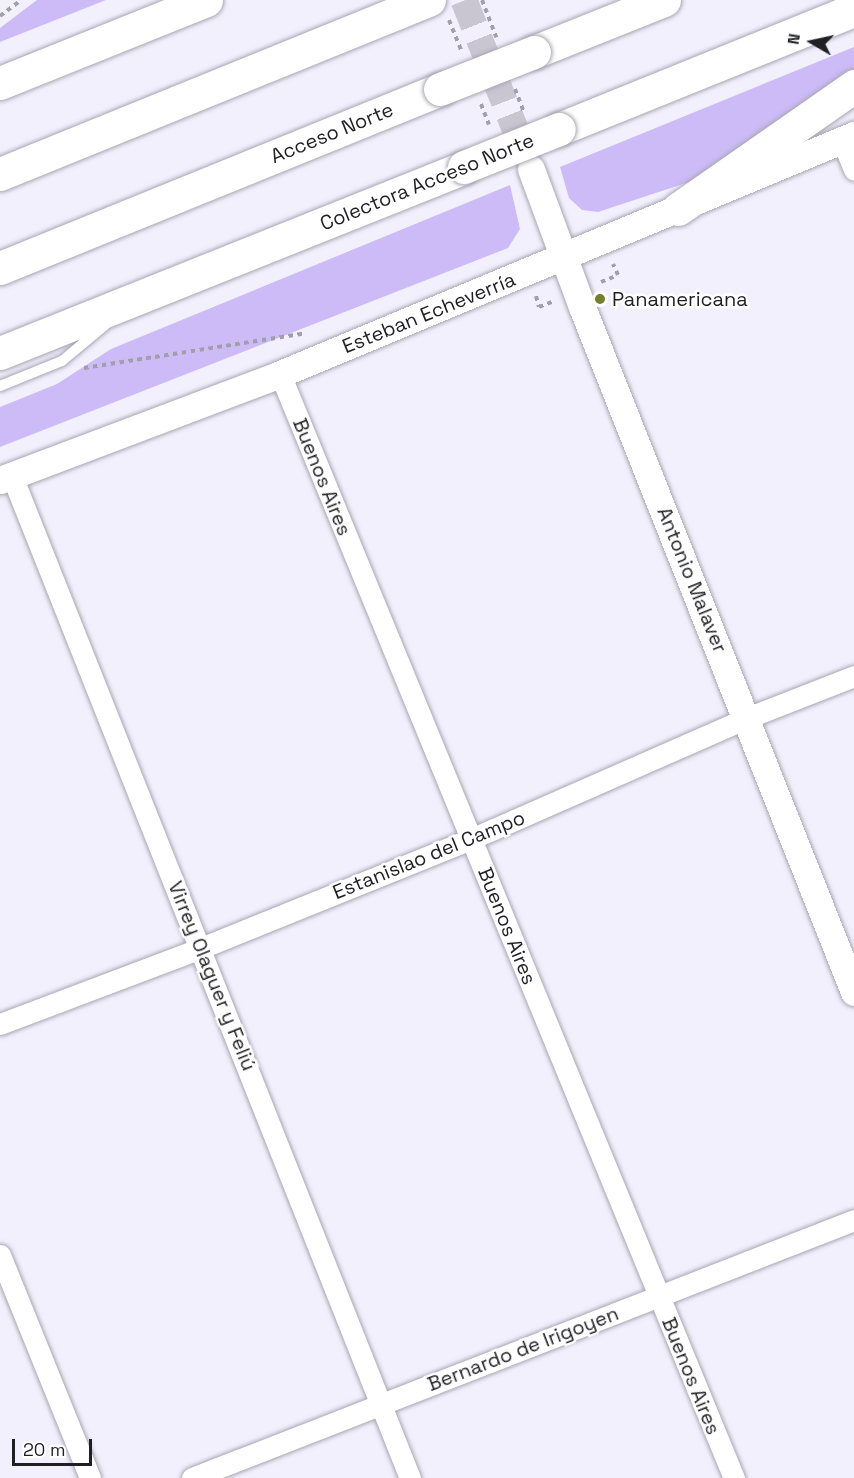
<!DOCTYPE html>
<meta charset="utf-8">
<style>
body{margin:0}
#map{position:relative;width:854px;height:1478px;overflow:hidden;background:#f3f0fe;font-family:"Space Grotesk",sans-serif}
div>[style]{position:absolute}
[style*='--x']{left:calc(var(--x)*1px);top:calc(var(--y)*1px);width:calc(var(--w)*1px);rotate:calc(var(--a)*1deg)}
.green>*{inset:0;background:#ccbbf7}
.tertiary-tunnel>*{height:27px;margin-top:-13.5px;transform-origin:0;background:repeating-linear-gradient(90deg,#c9c6d2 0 27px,transparent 0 41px)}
.path>*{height:4px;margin-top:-2px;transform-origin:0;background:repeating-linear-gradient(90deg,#a19fa9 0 4.5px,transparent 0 9px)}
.roads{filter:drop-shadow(0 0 2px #a9a6b2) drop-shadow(0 0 2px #a9a6b2)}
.service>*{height:10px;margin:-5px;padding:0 5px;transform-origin:5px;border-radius:5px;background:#fff}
.minor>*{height:21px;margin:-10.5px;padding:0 10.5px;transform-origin:10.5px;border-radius:10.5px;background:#fff}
.tertiary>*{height:27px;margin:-13.5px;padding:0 13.5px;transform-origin:13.5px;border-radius:13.5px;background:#fff}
.motorway>*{height:33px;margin:-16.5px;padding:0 16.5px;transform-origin:16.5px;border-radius:16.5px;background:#fff}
.bridges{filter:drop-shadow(0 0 2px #a9a6b2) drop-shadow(0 0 2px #a9a6b2)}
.motorway-bridge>*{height:33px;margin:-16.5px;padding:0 16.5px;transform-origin:16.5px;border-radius:16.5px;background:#fff}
.dots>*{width:16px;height:16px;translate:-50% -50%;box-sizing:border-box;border:3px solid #fff;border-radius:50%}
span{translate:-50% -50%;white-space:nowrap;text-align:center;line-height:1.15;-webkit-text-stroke:5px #fff;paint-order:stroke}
.street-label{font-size:20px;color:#201f23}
.poi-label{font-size:20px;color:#201f23}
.left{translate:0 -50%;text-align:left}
.north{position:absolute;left:782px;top:12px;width:60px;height:60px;-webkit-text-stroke:4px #fff;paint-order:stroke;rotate:279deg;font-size:16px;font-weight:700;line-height:24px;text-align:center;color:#201f23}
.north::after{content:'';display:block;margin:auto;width:21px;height:27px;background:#201f23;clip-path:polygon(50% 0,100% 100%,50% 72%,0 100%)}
.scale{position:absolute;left:12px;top:1439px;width:80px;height:27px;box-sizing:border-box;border:3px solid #201f23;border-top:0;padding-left:8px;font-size:18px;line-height:21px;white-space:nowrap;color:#201f23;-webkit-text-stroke:4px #fff;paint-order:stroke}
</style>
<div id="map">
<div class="green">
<div style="clip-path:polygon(37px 0,106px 0,0 42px,0 28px)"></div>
<div style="clip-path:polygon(854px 47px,854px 72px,689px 182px,598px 212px,582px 210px,569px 198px,560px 167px)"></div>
<div style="clip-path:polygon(510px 185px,520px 229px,508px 248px,0 447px,0 407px,57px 384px,111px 349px)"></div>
</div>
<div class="tertiary-tunnel">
<div style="--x:464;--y:0;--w:175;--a:68.3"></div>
</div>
<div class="path">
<div style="--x:482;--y:0;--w:40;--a:69"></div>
<div style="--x:0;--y:16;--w:26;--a:-37"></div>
<div style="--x:449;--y:20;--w:32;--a:68"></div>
<div style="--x:515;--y:89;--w:26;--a:69"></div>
<div style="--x:481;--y:104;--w:22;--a:69"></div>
<div style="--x:601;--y:282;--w:18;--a:-22"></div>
<div style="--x:618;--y:275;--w:12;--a:-114"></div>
<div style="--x:536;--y:296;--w:11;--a:75"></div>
<div style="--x:539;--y:307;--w:14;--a:-21"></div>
<div style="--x:84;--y:368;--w:221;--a:-8.9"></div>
</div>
<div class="roads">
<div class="service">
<div style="--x:0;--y:386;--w:67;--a:-22"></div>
<div style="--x:62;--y:361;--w:56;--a:-39.9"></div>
</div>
<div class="minor">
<div style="--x:842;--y:140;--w:32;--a:68"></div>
<div style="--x:280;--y:374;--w:1194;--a:67.65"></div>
<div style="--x:12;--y:476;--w:1078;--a:68.34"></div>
<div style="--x:0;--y:1024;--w:215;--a:-20.7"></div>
<div style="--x:201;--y:948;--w:291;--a:-22"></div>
<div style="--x:471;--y:839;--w:301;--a:-23.7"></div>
<div style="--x:747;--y:718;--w:115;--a:-21.4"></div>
<div style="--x:0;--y:1255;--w:240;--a:68"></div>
<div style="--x:192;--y:1478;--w:710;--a:-21.29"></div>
</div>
<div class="tertiary">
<div style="--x:531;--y:169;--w:147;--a:69.7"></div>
<div style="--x:582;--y:307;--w:737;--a:68.34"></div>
<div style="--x:0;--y:480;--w:299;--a:-20.7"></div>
<div style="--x:280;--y:374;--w:622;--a:-22.61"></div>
</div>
<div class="motorway">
<div style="--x:534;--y:52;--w:140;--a:-21.8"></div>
<div style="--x:0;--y:83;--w:222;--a:-21.9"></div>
<div style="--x:559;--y:129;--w:318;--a:-22"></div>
<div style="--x:0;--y:174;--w:463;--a:-22.1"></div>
<div style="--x:678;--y:209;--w:215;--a:-34.9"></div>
<div style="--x:0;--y:268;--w:475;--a:-22.1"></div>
<div style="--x:0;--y:353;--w:500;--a:-21.8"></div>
</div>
</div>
<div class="bridges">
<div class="motorway-bridge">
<div style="--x:440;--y:89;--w:101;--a:-21.5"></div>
<div style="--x:464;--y:167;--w:102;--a:-21.8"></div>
</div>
</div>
<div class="dots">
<div style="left:600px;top:299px;background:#737f2c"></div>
</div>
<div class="street-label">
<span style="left:332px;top:133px;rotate:-22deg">Acceso Norte</span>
<span style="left:427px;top:182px;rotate:-22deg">Colectora Acceso Norte</span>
<span style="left:429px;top:313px;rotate:-22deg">Esteban Echeverría</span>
<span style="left:322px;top:477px;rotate:68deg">Buenos Aires</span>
<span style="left:692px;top:580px;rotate:68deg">Antonio Malaver</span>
<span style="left:429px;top:855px;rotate:-22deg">Estanislao del Campo</span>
<span style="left:507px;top:926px;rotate:68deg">Buenos Aires</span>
<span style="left:212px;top:976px;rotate:68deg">Virrey Olaguer y Feliú</span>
<span style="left:523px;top:1349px;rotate:-21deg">Bernardo de Irigoyen</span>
<span style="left:691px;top:1376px;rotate:68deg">Buenos Aires</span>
</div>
<div class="poi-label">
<span class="left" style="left:612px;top:299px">Panamericana</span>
</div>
<div class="north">N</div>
<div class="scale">20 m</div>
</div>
